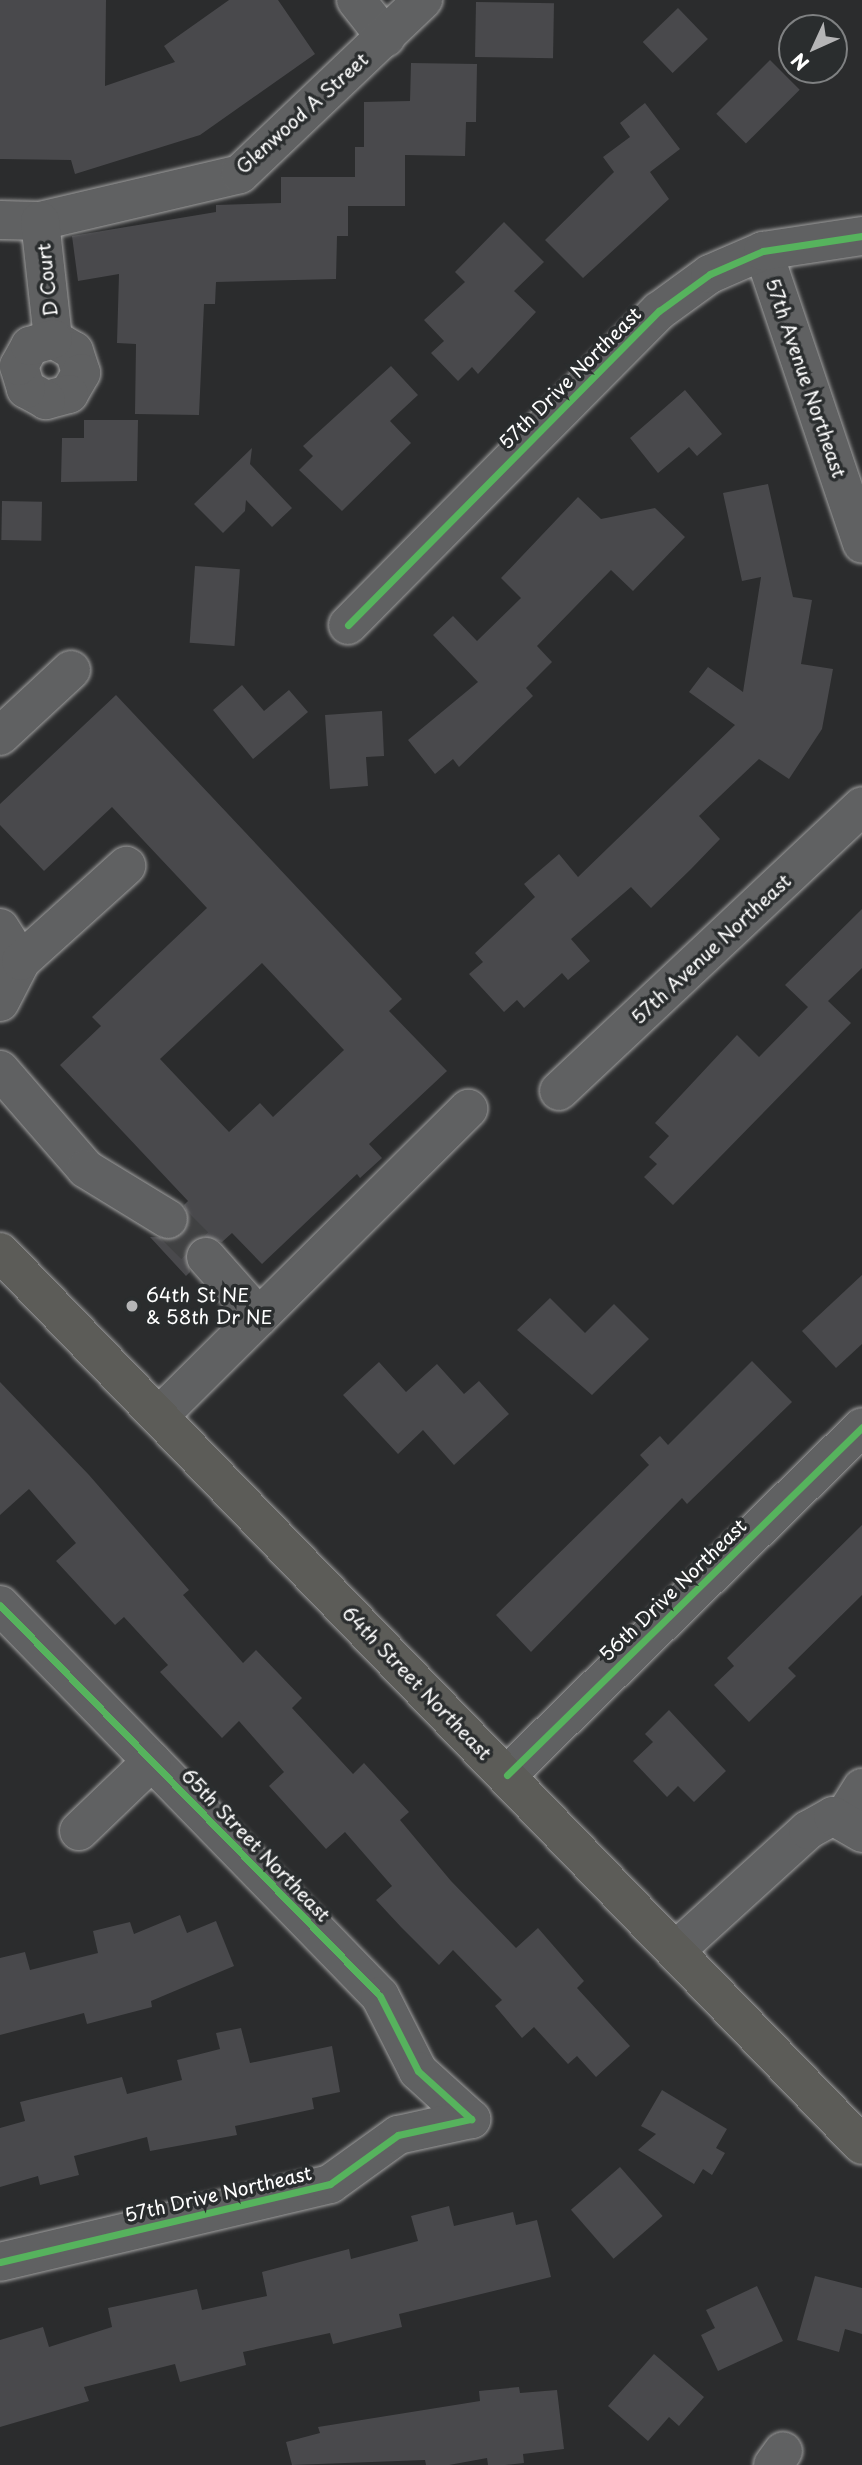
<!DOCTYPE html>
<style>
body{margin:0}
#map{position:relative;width:862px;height:2465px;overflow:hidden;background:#2b2c2d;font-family:"Playpen Sans",sans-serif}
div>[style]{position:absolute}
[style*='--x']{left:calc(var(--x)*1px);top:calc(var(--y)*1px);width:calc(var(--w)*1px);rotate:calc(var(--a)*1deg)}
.building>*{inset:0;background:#49494c;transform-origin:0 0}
.minor-tunnel>*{height:38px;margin-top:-19px;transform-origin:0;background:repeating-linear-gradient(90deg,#404142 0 38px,transparent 0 57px)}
.roads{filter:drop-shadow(0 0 2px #a0a0a0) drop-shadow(0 0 2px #a0a0a0)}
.minor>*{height:38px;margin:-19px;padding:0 19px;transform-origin:19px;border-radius:19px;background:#606162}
.major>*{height:38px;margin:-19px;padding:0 19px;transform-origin:19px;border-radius:19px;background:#5c5c58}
.cycleway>*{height:7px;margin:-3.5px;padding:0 3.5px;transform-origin:3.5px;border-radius:3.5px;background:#56b35d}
.dots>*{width:19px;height:19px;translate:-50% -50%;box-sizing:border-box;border:4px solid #2a2d2e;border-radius:50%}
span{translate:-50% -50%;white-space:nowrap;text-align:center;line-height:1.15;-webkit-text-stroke:7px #2a2d2e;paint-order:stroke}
.street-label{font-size:19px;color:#fff}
.poi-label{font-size:19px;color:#fff}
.left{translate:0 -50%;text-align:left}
.north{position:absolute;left:778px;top:14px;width:70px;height:70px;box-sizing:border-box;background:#2a2d2e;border:2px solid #7f8182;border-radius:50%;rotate:225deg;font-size:19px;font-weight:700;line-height:28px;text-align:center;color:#fff}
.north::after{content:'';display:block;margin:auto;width:24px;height:32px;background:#b5b5b6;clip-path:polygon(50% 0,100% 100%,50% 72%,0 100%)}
</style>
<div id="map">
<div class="building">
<div style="clip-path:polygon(0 0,106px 0,105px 86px,175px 62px,164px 46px,229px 0,278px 0,315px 54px,200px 135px,75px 174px,71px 160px,0 159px)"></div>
<div style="left:476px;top:2px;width:78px;height:55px;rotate:1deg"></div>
<div style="left:678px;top:8px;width:43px;height:49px;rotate:46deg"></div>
<div style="left:770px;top:60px;width:42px;height:76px;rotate:45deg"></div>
<div style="clip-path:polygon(411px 63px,477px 64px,476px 122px,466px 122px,465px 156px,405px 155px,405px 206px,348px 206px,348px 236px,337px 236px,336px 279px,216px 282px,215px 304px,204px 304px,199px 415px,135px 414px,136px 344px,117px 343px,119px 274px,78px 281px,72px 236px,216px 212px,216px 205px,281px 203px,281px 177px,355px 177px,355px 147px,364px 147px,364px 102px,410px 101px)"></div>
<div style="clip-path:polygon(645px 103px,680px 149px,650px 172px,669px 199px,583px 278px,545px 240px,614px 172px,603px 157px,630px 137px,620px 123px)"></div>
<div style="clip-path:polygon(504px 222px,544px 262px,514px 291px,536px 312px,478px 374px,472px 367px,458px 381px,431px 353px,444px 341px,424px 320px,465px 282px,455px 272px)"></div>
<div style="clip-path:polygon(391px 366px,418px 395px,390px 421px,411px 443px,342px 511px,299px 470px,313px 456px,303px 446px)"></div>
<div style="clip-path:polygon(685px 390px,722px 434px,697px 456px,689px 447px,658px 473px,630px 438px)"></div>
<div style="clip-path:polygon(84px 420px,138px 420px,137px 481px,61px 482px,62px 438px,84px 438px)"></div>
<div style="clip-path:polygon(252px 448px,250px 464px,292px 508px,272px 527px,246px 500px,245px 511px,223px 533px,194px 504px)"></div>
<div style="clip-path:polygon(768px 484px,793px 597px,812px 600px,801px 664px,833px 669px,822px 729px,789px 779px,759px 759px,699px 816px,720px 839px,691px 869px,651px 908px,631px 887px,571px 939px,590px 961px,568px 980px,562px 973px,524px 1008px,517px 1000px,504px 1012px,469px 974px,483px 962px,475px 953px,535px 897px,524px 884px,559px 854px,578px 877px,735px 725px,689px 692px,708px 667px,743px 692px,761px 577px,742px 581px,723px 493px)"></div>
<div style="clip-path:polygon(578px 497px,601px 519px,655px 508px,685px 537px,633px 591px,611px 570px,537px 646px,552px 662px,526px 688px,533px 696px,459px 767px,453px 759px,435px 774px,408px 740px,478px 682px,433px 635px,453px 616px,477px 641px,521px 598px,501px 578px)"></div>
<div style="left:2px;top:501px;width:40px;height:39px;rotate:1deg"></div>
<div style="left:195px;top:566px;width:45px;height:77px;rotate:4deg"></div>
<div style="clip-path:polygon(242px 685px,264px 711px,289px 690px,308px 712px,253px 759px,213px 710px)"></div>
<div style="clip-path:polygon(evenodd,116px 695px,402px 999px,389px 1011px,447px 1071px,369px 1144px,382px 1158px,360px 1178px,357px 1174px,262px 1264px,232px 1233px,222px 1242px,202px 1236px,186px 1249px,190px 1272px,186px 1276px,150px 1237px,179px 1238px,190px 1220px,184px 1205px,188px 1201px,60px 1065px,101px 1026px,92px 1017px,207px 908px,112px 807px,44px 871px,0 825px,0 804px,116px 695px,262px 963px,344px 1050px,273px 1117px,260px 1103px,229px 1132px,160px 1059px,262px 963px)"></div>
<div style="clip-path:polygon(382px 711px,384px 756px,366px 757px,368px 786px,330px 789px,325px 715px)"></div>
<div style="clip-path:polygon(862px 909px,862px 968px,828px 1001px,851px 1023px,673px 1205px,644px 1177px,657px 1164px,649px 1157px,669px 1136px,655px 1123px,737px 1035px,759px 1057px,808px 1007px,785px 985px)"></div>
<div style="clip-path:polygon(862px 1275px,862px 1344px,836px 1368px,802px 1331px)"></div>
<div style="clip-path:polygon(550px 1298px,585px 1333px,614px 1304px,649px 1339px,592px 1395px,517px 1330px)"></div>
<div style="clip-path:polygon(752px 1361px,792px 1402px,687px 1504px,682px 1498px,531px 1652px,496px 1615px,649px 1465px,640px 1455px,660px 1436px,668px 1445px)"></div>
<div style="clip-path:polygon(379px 1362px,406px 1392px,437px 1364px,464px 1394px,479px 1381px,509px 1414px,454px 1465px,423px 1430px,398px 1454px,343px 1395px)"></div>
<div style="clip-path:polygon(0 1382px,89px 1475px,189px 1590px,183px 1595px,243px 1663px,256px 1650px,302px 1698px,292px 1708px,353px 1774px,364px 1763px,409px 1812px,400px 1820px,451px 1881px,516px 1948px,538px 1928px,584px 1981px,577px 1988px,630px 2046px,596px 2077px,577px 2056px,568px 2064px,534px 2027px,522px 2038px,495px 2006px,502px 2000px,453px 1950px,439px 1965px,401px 1927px,376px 1900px,392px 1886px,345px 1832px,326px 1849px,269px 1786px,284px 1772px,239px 1721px,222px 1738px,160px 1672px,168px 1665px,124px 1617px,115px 1625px,56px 1561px,76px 1543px,29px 1489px,0 1515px)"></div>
<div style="clip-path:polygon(862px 1525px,862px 1595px,788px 1668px,796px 1676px,749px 1722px,714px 1685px,734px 1666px,727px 1658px)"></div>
<div style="clip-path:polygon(669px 1710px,726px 1771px,694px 1802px,678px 1786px,667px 1797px,633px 1761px,653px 1742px,645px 1734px)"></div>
<div style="clip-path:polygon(180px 1915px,187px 1933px,216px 1921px,234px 1966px,151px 2001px,152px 2007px,87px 2024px,84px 2013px,0 2035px,0 1958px,25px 1952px,30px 1970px,98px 1953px,93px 1931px,130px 1922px,134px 1934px)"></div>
<div style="clip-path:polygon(241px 2028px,250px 2063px,332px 2046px,340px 2092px,312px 2098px,314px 2109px,235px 2126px,237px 2135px,150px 2151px,147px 2137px,74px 2156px,79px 2175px,40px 2185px,38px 2176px,0 2187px,0 2128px,25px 2121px,20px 2102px,122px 2077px,127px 2094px,182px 2080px,177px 2060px,220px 2049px,216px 2033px)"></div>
<div style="clip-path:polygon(662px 2090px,727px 2129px,716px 2148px,725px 2153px,712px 2175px,703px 2169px,694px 2184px,638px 2150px,656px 2134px,641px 2126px)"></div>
<div style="left:620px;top:2167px;width:65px;height:65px;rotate:49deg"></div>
<div style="clip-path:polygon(449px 2206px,454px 2226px,513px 2212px,516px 2225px,537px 2220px,551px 2277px,399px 2314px,402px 2327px,333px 2344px,330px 2333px,243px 2352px,246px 2365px,180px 2382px,175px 2364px,84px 2387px,89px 2401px,0 2427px,0 2340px,43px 2327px,49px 2347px,112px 2327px,108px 2308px,197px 2289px,202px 2310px,267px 2296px,262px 2272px,349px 2249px,351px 2259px,418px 2241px,411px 2216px)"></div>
<div style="clip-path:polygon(815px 2276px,862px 2288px,862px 2334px,845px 2329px,839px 2352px,797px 2340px)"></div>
<div style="clip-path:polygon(757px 2286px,783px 2341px,718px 2371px,701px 2335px,715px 2328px,706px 2310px)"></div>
<div style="clip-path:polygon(654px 2354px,704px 2397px,679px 2426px,669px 2417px,648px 2441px,608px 2406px)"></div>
<div style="clip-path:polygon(519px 2387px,520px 2393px,557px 2390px,564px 2449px,523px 2454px,524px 2463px,505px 2465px,488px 2465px,487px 2458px,449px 2465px,426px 2465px,425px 2460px,292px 2465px,286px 2442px,320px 2433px,318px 2427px,480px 2401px,479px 2391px)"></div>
</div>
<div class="minor-tunnel">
<div style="--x:168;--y:1219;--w:54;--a:45"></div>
</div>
<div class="roads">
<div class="minor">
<div style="--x:356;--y:0;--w:48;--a:51.7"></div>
<div style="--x:0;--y:220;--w:40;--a:1.4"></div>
<div style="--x:40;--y:221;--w:205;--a:-13.2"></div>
<div style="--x:240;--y:174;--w:253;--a:-43.6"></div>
<div style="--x:40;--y:221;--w:119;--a:83.7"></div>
<div style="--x:53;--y:339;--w:24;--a:30"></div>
<div style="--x:74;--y:351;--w:23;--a:72"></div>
<div style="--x:81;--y:373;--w:24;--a:120"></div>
<div style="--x:69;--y:394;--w:24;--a:165"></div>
<div style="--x:46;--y:400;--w:23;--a:-151"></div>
<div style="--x:26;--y:389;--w:24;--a:-107"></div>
<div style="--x:19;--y:366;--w:23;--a:-61"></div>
<div style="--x:30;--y:346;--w:24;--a:-17"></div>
<div style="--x:763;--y:251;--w:309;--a:71.3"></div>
<div style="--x:348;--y:625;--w:442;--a:-45.3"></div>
<div style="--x:659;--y:311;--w:63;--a:-36"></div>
<div style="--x:710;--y:274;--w:58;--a:-23.5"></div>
<div style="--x:763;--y:251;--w:100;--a:-8.6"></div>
<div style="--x:0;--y:736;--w:97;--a:-42.9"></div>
<div style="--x:0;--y:928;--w:39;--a:58"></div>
<div style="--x:21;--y:961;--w:46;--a:117.1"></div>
<div style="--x:21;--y:961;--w:142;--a:-42.1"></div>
<div style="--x:0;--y:1070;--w:131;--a:49"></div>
<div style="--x:86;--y:1169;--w:96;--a:31.4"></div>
<div style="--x:559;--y:1091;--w:416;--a:-43.2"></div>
<div style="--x:206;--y:1257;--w:80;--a:48.5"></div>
<div style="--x:159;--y:1416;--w:436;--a:-44.8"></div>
<div style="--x:0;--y:1605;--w:545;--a:45.82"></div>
<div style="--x:380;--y:1996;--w:84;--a:63.1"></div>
<div style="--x:418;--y:2071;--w:72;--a:42.2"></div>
<div style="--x:507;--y:1775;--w:497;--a:-44.4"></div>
<div style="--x:842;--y:1820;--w:38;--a:-58"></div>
<div style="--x:79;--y:1831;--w:101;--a:-43.8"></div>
<div style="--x:675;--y:1951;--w:180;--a:-42.3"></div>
<div style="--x:808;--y:1830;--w:29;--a:-29"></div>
<div style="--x:833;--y:1816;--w:34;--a:30"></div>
<div style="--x:0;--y:2262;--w:339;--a:-13.3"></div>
<div style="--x:330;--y:2184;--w:84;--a:-35.8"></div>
<div style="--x:398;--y:2135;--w:75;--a:-12.4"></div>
<div style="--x:773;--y:2465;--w:17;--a:-54"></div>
</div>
<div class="major">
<div style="--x:0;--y:1252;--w:1241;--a:46.01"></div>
</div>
</div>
<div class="cycleway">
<div style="--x:348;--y:625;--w:442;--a:-45.3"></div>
<div style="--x:659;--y:311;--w:63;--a:-36"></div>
<div style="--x:710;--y:274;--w:58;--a:-23.5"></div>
<div style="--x:763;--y:251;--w:100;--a:-8.6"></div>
<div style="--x:0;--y:1605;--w:545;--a:45.82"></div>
<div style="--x:380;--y:1996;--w:84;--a:63.1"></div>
<div style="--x:418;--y:2071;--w:72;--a:42.2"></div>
<div style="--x:507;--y:1775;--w:497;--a:-44.4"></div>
<div style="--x:0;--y:2262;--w:339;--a:-13.3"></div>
<div style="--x:330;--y:2184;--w:84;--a:-35.8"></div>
<div style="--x:398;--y:2135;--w:75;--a:-12.4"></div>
</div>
<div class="dots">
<div style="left:132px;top:1306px;background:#b5b5b6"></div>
</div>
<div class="street-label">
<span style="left:302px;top:113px;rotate:-42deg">Glenwood A Street</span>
<span style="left:47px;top:280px;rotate:-96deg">D Court</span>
<span style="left:570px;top:378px;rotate:-45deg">57th Drive Northeast</span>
<span style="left:806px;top:378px;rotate:71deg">57th Avenue Northeast</span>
<span style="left:711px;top:949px;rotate:-43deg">57th Avenue Northeast</span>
<span style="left:673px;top:1590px;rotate:-44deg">56th Drive Northeast</span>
<span style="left:417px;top:1683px;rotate:46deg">64th Street Northeast</span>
<span style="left:256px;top:1845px;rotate:46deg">65th Street Northeast</span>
<span style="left:218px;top:2194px;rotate:-13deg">57th Drive Northeast</span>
</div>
<div class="poi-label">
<span class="left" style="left:146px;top:1306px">64th St NE<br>&amp; 58th Dr NE</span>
</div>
<div class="north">N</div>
</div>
